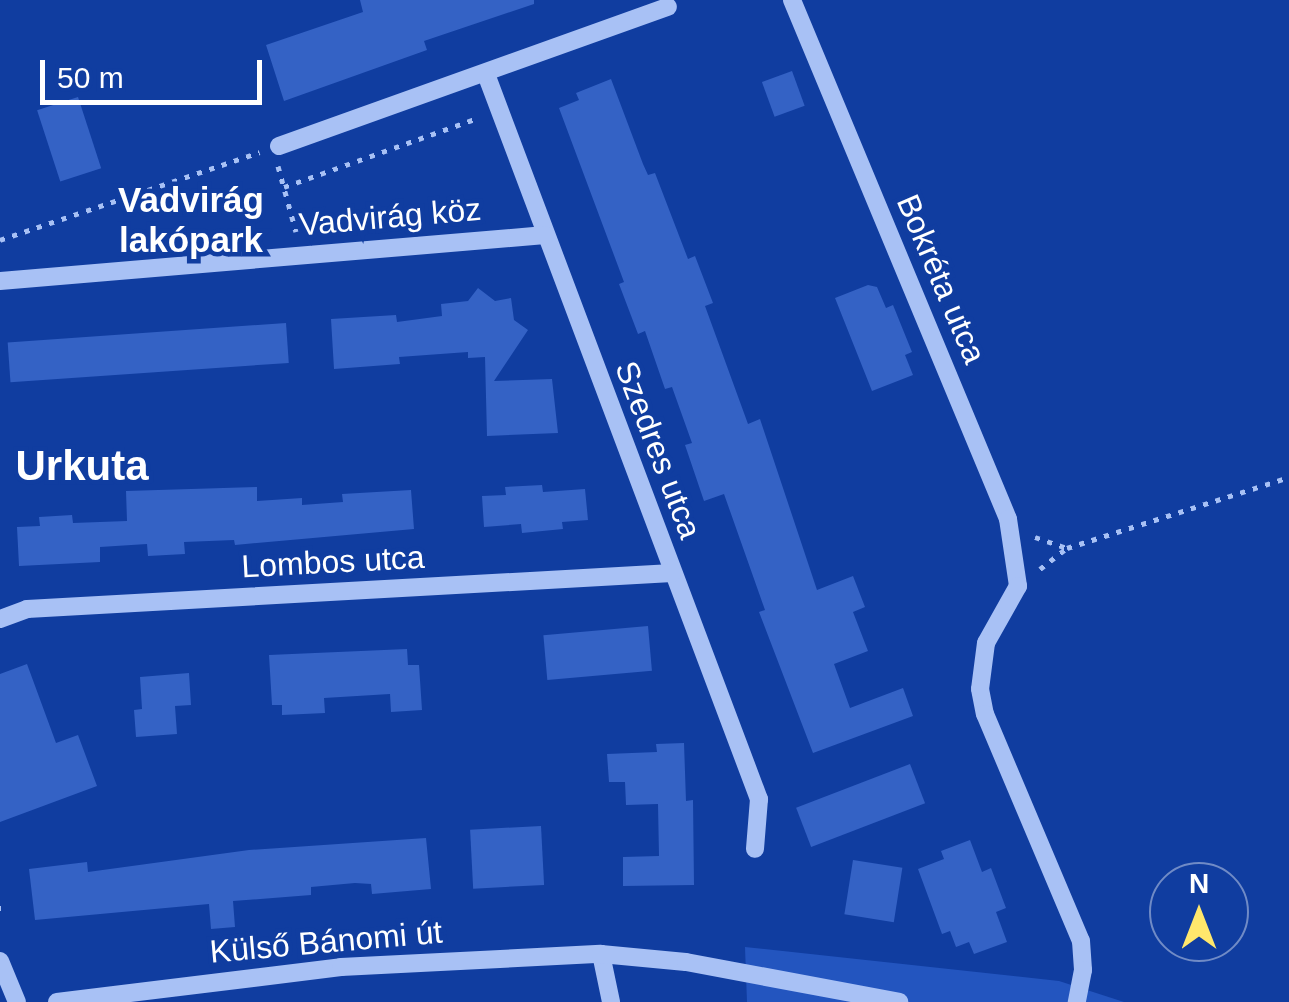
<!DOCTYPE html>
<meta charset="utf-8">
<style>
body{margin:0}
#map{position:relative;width:1289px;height:1002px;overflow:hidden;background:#103da0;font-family:Arial,sans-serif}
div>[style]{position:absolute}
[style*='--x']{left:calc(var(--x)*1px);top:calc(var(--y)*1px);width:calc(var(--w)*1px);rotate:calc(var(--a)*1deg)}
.green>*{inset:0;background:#2355bf}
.building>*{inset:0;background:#3462c5;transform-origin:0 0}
.path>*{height:5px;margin-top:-2.5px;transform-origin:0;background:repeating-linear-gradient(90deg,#a8c1f5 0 5px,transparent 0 13px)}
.minor>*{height:18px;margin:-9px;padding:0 9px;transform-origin:9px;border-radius:9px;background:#a8c1f5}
span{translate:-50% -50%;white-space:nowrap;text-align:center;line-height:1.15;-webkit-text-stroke:9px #103da0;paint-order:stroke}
.street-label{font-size:32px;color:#fff}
.neighbourhood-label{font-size:35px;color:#fff;font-weight:700}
.district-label{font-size:42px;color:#fff;font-weight:700}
.north{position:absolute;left:1149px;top:862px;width:100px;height:100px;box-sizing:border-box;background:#103da0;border:2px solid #708bc6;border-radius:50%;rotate:0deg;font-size:28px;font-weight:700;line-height:40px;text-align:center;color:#fff}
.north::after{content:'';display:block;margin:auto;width:35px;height:45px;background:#ffe76c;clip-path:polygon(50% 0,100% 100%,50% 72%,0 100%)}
.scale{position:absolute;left:40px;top:60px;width:222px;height:45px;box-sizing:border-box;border:5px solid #fff;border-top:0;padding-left:12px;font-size:30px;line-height:35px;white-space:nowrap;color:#fff;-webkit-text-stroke:8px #103da0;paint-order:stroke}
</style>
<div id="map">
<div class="green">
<div style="clip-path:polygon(745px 947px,1059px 981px,1124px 1002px,747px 1002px)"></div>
</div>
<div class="building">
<div style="clip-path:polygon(360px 0,534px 0,534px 4px,424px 41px,427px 50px,284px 101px,266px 45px,363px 12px)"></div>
<div style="left:792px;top:71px;width:37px;height:32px;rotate:70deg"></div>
<div style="clip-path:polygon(611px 79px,643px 164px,648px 175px,655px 173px,688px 259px,695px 256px,713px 303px,705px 306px,748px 424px,760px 419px,817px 590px,853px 576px,865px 607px,853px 612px,868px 651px,834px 664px,850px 708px,903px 688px,913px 716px,813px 753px,759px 612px,765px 610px,724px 494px,704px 501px,685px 445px,692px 443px,672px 387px,665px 389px,645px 331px,638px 334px,619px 284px,624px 282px,559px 108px,579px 100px,576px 93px)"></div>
<div style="left:78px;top:97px;width:75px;height:43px;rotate:72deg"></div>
<div style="clip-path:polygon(868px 285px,877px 287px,886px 308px,893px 305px,912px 352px,905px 355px,913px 375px,872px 391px,835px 298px)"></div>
<div style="clip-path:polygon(478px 288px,495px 301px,511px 298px,514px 320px,528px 330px,494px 381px,552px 379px,558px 433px,487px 436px,485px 357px,468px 358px,468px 352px,399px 357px,400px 364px,334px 369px,331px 319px,396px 315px,397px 322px,442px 316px,441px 304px,468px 301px)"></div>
<div style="left:286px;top:323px;width:40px;height:279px;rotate:86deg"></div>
<div style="clip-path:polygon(542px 485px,543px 492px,585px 489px,588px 520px,562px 522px,563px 529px,522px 533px,521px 524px,484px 527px,482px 496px,506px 495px,505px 487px)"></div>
<div style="clip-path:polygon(257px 487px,257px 501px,302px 498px,302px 505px,343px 502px,342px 494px,411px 490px,414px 529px,235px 545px,234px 540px,184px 542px,185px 554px,148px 556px,147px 544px,100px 547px,100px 562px,19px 566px,17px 527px,40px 526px,39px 517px,72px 515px,73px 523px,127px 521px,126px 491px)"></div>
<div style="left:648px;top:626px;width:45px;height:105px;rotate:85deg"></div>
<div style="clip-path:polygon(407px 649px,408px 665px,419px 665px,422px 710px,391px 712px,390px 694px,324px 698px,325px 713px,282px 715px,282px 705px,272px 705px,269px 655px)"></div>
<div style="clip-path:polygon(27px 664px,56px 743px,78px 735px,97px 786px,0 822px,0 674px)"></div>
<div style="clip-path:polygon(189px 673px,191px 705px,175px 706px,177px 734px,136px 737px,134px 710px,142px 709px,140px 677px)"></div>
<div style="clip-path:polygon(684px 743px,686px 801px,693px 800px,694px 885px,623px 886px,623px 857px,659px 856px,658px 804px,626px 805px,625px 782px,609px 782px,607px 754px,657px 752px,656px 744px)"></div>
<div style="left:910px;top:764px;width:42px;height:122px;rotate:69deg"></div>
<div style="left:541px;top:826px;width:59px;height:71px;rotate:87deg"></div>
<div style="clip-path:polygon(426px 838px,431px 889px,372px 894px,371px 884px,355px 883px,311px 887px,311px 895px,233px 901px,235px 927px,211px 929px,209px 904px,35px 920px,29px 869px,87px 862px,88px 872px,249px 850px)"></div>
<div style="clip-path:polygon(970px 840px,982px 872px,991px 868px,1006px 908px,996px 912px,1007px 942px,974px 954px,969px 942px,956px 947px,950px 931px,942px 934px,918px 869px,944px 859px,941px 851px)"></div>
<div style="left:853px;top:860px;width:50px;height:55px;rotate:9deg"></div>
</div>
<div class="path">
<div style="--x:278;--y:166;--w:68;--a:74.7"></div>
<div style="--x:284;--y:187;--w:206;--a:-19.6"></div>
<div style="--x:0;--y:240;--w:274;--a:-18.7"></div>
<div style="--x:1035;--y:537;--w:34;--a:19"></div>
<div style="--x:1040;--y:569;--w:34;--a:-38"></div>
<div style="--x:1067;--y:548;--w:233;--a:-17.7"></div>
<div style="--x:0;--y:908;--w:1;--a:0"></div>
</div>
<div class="minor">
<div style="--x:792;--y:0;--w:562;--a:67.4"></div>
<div style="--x:1008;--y:519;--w:68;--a:81.5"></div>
<div style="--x:1018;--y:586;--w:65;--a:119.3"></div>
<div style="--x:986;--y:643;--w:46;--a:97.4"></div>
<div style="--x:980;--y:689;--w:25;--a:79"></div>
<div style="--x:985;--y:714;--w:246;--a:67.1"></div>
<div style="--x:1081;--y:941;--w:29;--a:86"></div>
<div style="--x:1083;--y:970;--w:33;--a:101"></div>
<div style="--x:486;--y:74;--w:775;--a:69.37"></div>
<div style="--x:759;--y:799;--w:50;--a:94.6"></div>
<div style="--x:279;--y:146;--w:413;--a:-19.7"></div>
<div style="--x:0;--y:281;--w:547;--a:-4.82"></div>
<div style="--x:0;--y:619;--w:29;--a:-20"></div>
<div style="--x:27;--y:609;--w:646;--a:-3.19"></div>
<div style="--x:601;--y:954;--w:49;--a:78.2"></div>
<div style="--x:0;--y:961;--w:44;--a:67.5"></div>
<div style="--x:57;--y:1002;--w:286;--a:-7"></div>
<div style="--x:341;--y:967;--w:260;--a:-2.9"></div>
<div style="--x:601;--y:954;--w:85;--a:5.4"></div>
<div style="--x:686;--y:962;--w:217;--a:10.6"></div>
</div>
<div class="street-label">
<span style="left:390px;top:217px;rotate:-5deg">Vadvirág köz</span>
<span style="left:941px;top:279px;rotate:67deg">Bokréta utca</span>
<span style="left:658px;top:450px;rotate:69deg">Szedres utca</span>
<span style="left:333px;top:562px;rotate:-3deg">Lombos utca</span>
<span style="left:326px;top:942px;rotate:-5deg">Külső Bánomi út</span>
</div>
<div class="neighbourhood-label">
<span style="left:191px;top:220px">Vadvirág<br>lakópark</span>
</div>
<div class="district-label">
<span style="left:82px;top:466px">Urkuta</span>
</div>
<div class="north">N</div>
<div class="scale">50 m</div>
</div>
